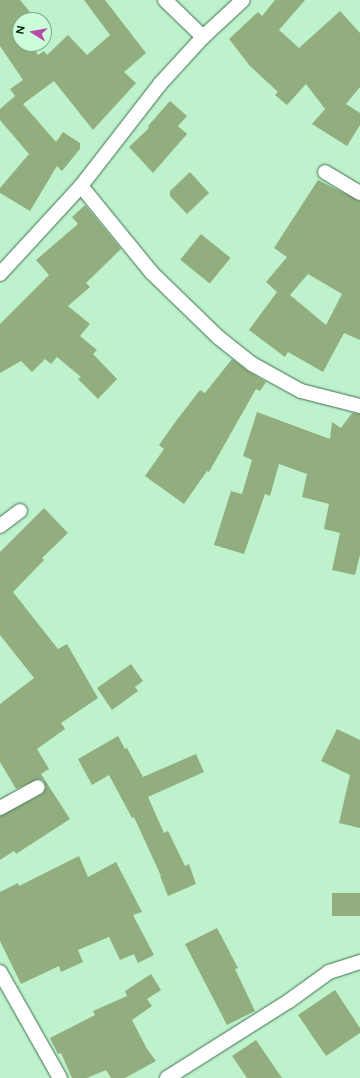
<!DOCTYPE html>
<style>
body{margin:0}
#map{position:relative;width:360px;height:1078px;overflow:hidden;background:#bef2cc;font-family:Figtree,sans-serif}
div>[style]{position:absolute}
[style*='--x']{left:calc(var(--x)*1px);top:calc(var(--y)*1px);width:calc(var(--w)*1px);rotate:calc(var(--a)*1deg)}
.building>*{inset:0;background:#92ae7e;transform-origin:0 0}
.roads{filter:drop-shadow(0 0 1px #3e6e4d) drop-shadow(0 0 1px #3e6e4d)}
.minor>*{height:14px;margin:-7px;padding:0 7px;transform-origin:7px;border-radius:7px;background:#fff}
span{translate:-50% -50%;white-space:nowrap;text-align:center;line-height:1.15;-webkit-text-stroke:3px #cbffd9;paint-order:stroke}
.north{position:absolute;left:12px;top:12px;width:40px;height:40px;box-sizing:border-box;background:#cbffd9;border:1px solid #80a78b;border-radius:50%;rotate:281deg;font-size:11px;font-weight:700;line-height:16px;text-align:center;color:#102416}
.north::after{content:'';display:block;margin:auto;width:14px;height:18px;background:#b94baa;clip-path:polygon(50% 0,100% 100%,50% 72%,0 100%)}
</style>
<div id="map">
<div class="building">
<div style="clip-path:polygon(0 0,20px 0,30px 12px,20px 20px,20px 44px,31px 44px,38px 55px,44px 51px,47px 55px,68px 35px,87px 55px,110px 35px,84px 0,105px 0,146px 53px,124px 72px,136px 83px,93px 130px,54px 81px,23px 104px,56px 142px,63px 132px,80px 143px,80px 149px,62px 171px,57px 166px,30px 211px,0 193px,0 188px,29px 154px,0 120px,0 109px,15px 96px,10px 89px,23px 80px,0 46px)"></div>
<div style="clip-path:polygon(275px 0,305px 0,279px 30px,299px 48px,340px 11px,360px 33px,360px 87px,346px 104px,360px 113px,360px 125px,347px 146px,312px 124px,325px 109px,306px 84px,287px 105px,275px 95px,278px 92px,250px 66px,229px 39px,258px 12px,262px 16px)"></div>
<div style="clip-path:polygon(170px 101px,187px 116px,178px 126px,187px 134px,153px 173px,129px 147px,149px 128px,148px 126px)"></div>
<div style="clip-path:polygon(190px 172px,209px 193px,187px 214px,170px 196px,170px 191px)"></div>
<div style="clip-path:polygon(evenodd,318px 180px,360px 201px,360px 340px,344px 333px,323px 372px,288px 352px,285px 357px,249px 330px,277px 292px,266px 282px,287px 257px,274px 248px,318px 180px,308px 274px,342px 294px,326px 325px,290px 295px,308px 274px)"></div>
<div style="clip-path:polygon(85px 205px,121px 249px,86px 283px,90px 287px,68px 306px,90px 324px,80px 336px,97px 350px,93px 354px,117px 379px,98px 399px,78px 379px,81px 377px,57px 357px,51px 364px,45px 359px,32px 372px,21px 361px,0 373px,0 324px,49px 275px,36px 260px,78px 224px,72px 217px)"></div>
<div style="left:201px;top:234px;width:38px;height:33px;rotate:39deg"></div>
<div style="clip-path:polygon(232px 359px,248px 371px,266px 382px,260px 391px,256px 389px,209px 472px,207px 471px,184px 504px,145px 476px,164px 449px,159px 445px,176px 421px,200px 390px,205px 393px)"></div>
<div style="clip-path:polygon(257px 412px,330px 439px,332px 422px,341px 428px,352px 413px,360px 414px,360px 555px,355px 575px,332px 570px,340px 533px,324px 529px,329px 504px,302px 497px,307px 474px,279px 464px,270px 496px,265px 494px,244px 554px,214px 545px,231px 491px,242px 494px,252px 460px,243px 456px)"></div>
<div style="clip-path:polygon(44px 508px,68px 533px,42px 558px,44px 560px,13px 592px,58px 649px,67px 644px,98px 698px,61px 723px,65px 729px,37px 749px,49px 769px,41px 774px,70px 819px,16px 854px,14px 851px,0 860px,0 816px,42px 794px,46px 787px,43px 780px,38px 779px,16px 789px,0 762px,0 704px,34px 678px,0 635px,0 552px)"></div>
<div style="clip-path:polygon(131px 664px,143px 681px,135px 687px,138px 691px,112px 710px,97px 688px)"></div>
<div style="clip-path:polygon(337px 729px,360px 740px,360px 828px,339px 823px,350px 775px,321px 761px)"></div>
<div style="clip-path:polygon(118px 736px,125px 749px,127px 748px,143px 777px,196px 754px,204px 772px,148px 797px,164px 833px,168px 831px,185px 866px,189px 864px,196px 884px,168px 896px,160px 876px,161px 876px,134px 817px,132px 818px,109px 775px,92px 785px,78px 759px)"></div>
<div style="clip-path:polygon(79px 856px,88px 877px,116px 862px,142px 912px,133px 915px,154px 955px,138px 963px,134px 954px,120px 960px,109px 937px,78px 950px,83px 962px,61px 972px,59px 966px,21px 984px,0 941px,0 892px,18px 883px,19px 886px)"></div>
<div style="left:360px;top:893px;width:23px;height:28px;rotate:90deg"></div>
<div style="clip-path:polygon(217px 928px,238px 968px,235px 969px,255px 1011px,227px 1025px,185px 944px)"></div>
<div style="clip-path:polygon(151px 974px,161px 990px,147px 999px,152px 1006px,132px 1020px,147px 1049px,156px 1061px,125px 1078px,111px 1078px,106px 1070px,87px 1078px,72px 1078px,61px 1053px,58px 1054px,50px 1038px,95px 1015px,93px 1011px,127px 996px,125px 991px)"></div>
<div style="clip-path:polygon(335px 990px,360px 1028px,360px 1033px,326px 1056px,298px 1015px)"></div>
<div style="clip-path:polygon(256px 1040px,282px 1078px,247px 1078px,232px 1056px)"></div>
</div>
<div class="roads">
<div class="minor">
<div style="--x:165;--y:0;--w:53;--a:44.2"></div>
<div style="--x:325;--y:172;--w:41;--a:31"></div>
<div style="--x:81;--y:186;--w:112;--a:50.8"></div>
<div style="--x:152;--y:273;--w:92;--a:44.1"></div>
<div style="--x:218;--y:337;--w:43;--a:38.5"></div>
<div style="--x:252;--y:364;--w:56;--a:28.9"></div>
<div style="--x:301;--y:391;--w:61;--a:14.3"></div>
<div style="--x:0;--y:274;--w:120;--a:-47.4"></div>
<div style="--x:81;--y:186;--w:129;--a:-52.2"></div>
<div style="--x:160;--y:84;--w:64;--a:-47.5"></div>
<div style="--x:203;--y:37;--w:54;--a:-42.8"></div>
<div style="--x:0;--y:526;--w:25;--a:-37"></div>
<div style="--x:0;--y:808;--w:43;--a:-28.9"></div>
<div style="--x:0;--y:972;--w:122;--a:60.5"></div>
<div style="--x:167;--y:1078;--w:144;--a:-32.3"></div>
<div style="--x:289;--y:1001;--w:49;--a:-35.9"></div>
<div style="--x:329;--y:972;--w:33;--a:-18"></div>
</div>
</div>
<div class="north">N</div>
</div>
